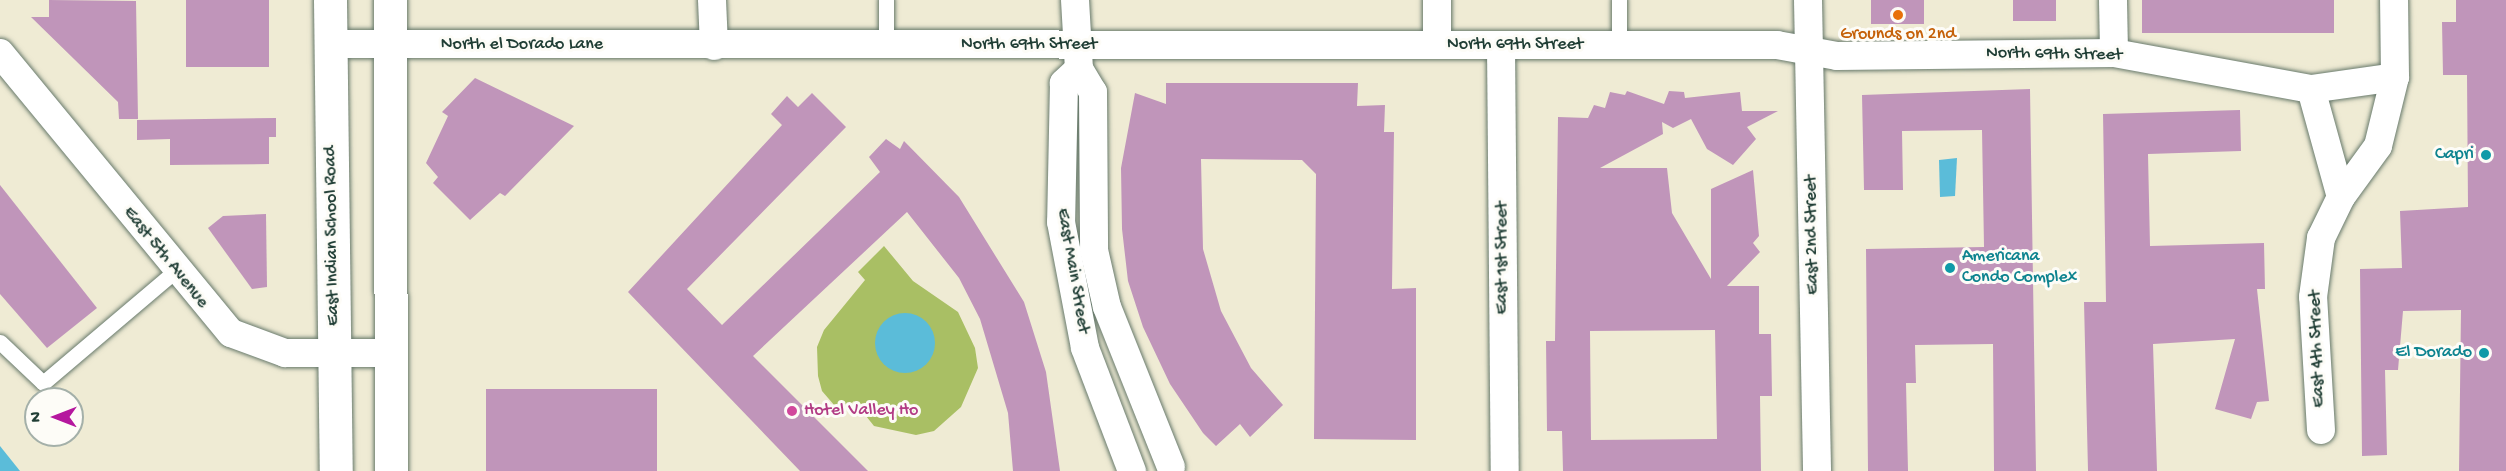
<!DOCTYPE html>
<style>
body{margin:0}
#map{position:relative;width:2506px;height:471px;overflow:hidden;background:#efebd4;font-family:"Gochi Hand",sans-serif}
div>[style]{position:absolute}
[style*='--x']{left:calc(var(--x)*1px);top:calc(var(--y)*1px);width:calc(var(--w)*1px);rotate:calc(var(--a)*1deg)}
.green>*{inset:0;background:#a9bf64}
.water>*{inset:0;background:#5bbcd9}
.round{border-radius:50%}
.building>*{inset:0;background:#c095ba;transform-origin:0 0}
.roads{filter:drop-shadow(0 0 2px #687a6c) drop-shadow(0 0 2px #687a6c)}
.lane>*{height:15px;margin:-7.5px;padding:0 7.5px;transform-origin:7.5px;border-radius:7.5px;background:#fff}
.street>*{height:28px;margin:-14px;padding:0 14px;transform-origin:14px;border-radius:14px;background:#fff}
.secondary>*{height:33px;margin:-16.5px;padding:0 16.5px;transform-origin:16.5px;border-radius:16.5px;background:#fff}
.dots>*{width:16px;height:16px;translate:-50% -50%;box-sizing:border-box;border:3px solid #fdfcf7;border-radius:50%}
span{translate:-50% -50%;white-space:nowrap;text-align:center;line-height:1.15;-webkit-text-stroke:6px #fdfcf7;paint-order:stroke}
.food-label{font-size:18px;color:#c56008}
.street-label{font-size:18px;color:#1f3d34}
.culture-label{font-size:18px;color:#0d838f}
.right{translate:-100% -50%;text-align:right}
.left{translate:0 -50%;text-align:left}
.hotel-label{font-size:18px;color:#b23c85}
.north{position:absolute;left:24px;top:387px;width:60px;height:60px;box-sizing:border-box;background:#fdfcf7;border:2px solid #a4b0a9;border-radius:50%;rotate:270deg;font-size:16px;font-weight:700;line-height:24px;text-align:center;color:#1f3d34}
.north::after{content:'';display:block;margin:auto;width:21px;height:27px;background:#b5179e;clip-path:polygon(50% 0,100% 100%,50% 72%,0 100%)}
</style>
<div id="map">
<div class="green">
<div style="clip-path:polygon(884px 246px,913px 281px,958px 312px,975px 348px,978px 368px,961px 407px,934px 431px,916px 435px,874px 426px,854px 401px,841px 413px,822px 391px,818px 376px,817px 347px,824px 330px,865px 280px,858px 272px)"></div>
</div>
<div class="water">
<div style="clip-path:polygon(1957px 158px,1955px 196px,1940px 197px,1939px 160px)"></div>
<div class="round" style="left:875px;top:313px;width:60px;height:60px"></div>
<div style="clip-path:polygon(0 446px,20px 471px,0 471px)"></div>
</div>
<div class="building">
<div style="clip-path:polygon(49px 0,136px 1px,138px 119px,119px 119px,118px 102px,31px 17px,49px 17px)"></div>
<div style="left:186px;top:0;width:83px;height:67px"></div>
<div style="left:1871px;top:0;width:53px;height:24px"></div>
<div style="left:2013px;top:0;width:43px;height:21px"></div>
<div style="left:2142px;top:0;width:192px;height:33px"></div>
<div style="clip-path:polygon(2456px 0,2506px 0,2506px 471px,2459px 471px,2461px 310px,2403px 311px,2398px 370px,2385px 370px,2387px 455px,2362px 456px,2360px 269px,2402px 268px,2400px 211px,2468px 207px,2467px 75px,2443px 75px,2442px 22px,2456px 22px)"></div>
<div style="clip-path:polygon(475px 78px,574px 126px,505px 196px,500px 193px,470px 220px,433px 183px,438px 177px,426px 163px,448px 116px,442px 112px)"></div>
<div style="clip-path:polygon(1166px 83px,1358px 83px,1357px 106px,1385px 105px,1384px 132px,1394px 132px,1392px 289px,1416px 288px,1416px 440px,1314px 439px,1316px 174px,1302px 160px,1201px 159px,1203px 249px,1221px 311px,1251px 368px,1283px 405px,1250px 437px,1240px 424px,1216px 446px,1203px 433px,1170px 384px,1143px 327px,1128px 281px,1122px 229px,1121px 168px,1135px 93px,1166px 104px)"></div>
<div style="clip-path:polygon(2030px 89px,2036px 471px,1994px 471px,1993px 344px,1915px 345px,1916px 383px,1906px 383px,1908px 471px,1868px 471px,1866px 249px,1984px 247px,1982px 130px,1902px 131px,1903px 190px,1864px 190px,1862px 95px)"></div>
<div style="clip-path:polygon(evenodd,1627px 91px,1664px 104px,1669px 91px,1684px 92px,1685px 98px,1740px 92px,1742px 111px,1778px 111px,1747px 127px,1756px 139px,1733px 165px,1707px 149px,1691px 119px,1673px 128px,1662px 122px,1663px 134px,1600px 168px,1667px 168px,1672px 213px,1711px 279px,1711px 189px,1753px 170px,1759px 236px,1753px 243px,1760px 252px,1727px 286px,1759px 286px,1759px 334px,1771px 334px,1772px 396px,1760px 396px,1761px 471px,1563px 471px,1562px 431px,1547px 431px,1546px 341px,1555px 341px,1558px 117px,1588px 118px,1594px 105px,1605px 108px,1610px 92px,1625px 95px,1627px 91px,1715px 330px,1717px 439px,1591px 440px,1590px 331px,1715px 330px)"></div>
<div style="clip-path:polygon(812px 93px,846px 127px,687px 289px,722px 325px,880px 172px,869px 157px,886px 139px,900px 149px,904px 141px,959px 197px,1024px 302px,1046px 372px,1060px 471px,1013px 471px,1008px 413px,980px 319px,959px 278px,907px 212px,753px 356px,868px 471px,800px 471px,628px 292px,782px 125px,771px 114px,787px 96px,798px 107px)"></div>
<div style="clip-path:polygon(2240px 110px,2241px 151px,2148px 154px,2150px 246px,2264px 243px,2265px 289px,2257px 289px,2269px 401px,2257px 402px,2251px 419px,2215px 409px,2235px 339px,2153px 344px,2157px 471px,2088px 471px,2084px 302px,2106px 302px,2103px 114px)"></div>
<div style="clip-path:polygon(276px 118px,276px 137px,269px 137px,269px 164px,170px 165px,170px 139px,137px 140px,137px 120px)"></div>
<div style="clip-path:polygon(0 185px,97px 308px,47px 348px,0 294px)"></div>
<div style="clip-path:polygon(266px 214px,267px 287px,252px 289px,208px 228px,223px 216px)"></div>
<div style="left:486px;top:389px;width:171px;height:82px"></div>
</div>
<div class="roads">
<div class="lane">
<div style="--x:886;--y:0;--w:45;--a:90"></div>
<div style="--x:1619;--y:0;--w:45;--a:90"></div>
<div style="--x:0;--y:342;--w:59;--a:43.6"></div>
<div style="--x:43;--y:383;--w:173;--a:-40.3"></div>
</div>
<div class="street">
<div style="--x:712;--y:0;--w:46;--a:87.5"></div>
<div style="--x:1075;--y:0;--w:69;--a:86.7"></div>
<div style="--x:1079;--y:69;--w:27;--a:59"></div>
<div style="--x:1093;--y:92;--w:158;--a:89.6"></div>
<div style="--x:1094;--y:250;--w:58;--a:77.2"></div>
<div style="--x:1107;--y:307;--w:172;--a:68.2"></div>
<div style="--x:1808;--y:0;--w:471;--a:88.9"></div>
<div style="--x:2113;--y:0;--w:53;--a:88.9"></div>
<div style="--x:330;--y:44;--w:1447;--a:0.04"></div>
<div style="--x:1777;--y:45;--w:61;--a:10.4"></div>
<div style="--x:1837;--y:56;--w:277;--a:-0.6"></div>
<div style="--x:2114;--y:53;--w:200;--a:10.4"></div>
<div style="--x:2311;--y:89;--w:85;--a:-8.1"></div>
<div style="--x:1437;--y:45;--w:45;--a:-90"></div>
<div style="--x:1501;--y:45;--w:426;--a:89.5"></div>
<div style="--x:0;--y:53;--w:363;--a:50.5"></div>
<div style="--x:231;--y:333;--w:58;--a:20.3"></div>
<div style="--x:285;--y:353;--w:106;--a:0"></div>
<div style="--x:1079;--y:69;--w:21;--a:137"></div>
<div style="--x:1064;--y:83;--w:139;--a:91.2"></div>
<div style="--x:1061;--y:222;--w:128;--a:79.2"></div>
<div style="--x:1085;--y:348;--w:132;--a:69.1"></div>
<div style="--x:2311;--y:89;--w:112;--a:74.5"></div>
<div style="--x:2321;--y:430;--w:133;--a:-93.4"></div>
<div style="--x:2313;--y:297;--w:60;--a:-82.3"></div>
<div style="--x:2321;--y:238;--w:46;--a:-64"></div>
<div style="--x:2341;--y:197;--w:63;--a:-54"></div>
<div style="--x:2378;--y:146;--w:71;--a:-76.2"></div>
<div style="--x:2395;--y:77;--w:77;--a:-90.7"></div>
</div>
<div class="secondary">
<div style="--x:330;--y:0;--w:471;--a:89.3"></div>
<div style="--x:390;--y:0;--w:471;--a:89.9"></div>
</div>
</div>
<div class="dots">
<div style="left:1898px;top:15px;background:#e8710a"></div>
<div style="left:2486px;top:155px;background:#0f9aa8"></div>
<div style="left:1950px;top:268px;background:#0f9aa8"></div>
<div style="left:2484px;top:353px;background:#0f9aa8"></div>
<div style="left:792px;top:411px;background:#d1479c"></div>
</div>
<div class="food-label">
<span style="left:1898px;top:35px">Grounds on 2nd</span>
</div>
<div class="street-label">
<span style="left:522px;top:45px">North el Dorado Lane</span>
<span style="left:1029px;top:45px">North 69th Street</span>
<span style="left:1515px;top:45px">North 69th Street</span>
<span style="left:2054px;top:55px;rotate:1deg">North 69th Street</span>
<span style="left:1813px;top:235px;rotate:-91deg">East 2nd Street</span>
<span style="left:333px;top:236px;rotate:-91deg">East Indian School Road</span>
<span style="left:165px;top:258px;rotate:51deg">East 5th Avenue</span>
<span style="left:1503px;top:258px;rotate:-90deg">East 1st Street</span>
<span style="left:1072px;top:271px;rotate:80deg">East Main Street</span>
<span style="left:2318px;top:349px;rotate:-92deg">East 4th Street</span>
</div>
<div class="culture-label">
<span class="right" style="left:2474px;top:155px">Capri</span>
<span class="left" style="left:1962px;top:268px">Americana<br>Condo Complex</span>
<span class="right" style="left:2472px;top:353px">El Dorado</span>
</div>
<div class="hotel-label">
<span class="left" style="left:804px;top:411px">Hotel Valley Ho</span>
</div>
<div class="north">N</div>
</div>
